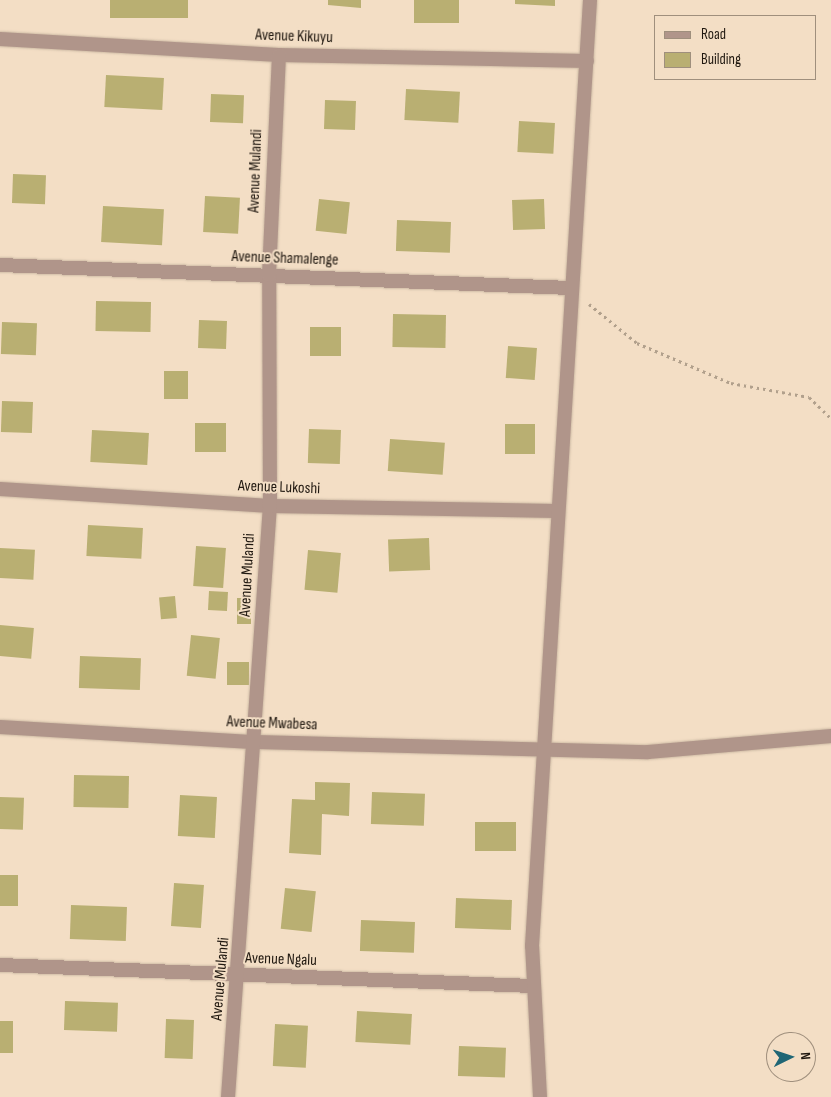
<!DOCTYPE html>
<style>
body{margin:0}
#map{position:relative;width:831px;height:1097px;overflow:hidden;background:#f3dec5;font-family:"Sofia Sans Condensed",sans-serif}
div>[style]{position:absolute}
[style*='--x']{left:calc(var(--x)*1px);top:calc(var(--y)*1px);width:calc(var(--w)*1px);rotate:calc(var(--a)*1deg)}
.building>*{inset:0;background:#b9af72;transform-origin:0 0}
.path>*{height:3px;margin-top:-1.5px;transform-origin:0;background:repeating-linear-gradient(90deg,#b1a08c 0 2.5px,transparent 0 6.5px)}
.roads{filter:drop-shadow(0 0 1px #cdbaa4) drop-shadow(0 0 1px #cdbaa4)}
.minor>*{height:14px;margin:-7px;padding:0 7px;transform-origin:7px;border-radius:7px;background:#b0958a}
span{translate:-50% -50%;white-space:nowrap;text-align:center;line-height:1.15;-webkit-text-stroke:4px #f3dec5;paint-order:stroke}
.street-label{font-size:16px;color:#201810}
.legend{position:absolute;left:654px;top:15px;width:162px;height:65px;box-sizing:border-box;background:#f3dec5;border:1px solid #9f8f7d;margin:0;padding:6px 9px;list-style:none;font-size:15px;color:#201810}
.legend li{display:flex;align-items:center;gap:10px;height:25px}
.legend b{width:25px;border:1px solid #9f8f7d}
.north{position:absolute;left:766px;top:1032px;width:50px;height:50px;box-sizing:border-box;background:#f3dec5;border:1px solid #9f8f7d;border-radius:50%;rotate:86deg;font-size:14px;font-weight:700;line-height:20px;text-align:center;color:#201810}
.north::after{content:'';display:block;margin:auto;width:18px;height:22px;background:#1f6675;clip-path:polygon(50% 0,100% 100%,50% 72%,0 100%)}
</style>
<div id="map">
<div class="building">
<div style="left:110px;top:0;width:78px;height:18px"></div>
<div style="clip-path:polygon(328px 0,361px 0,361px 8px,328px 5px)"></div>
<div style="left:414px;top:0;width:45px;height:23px"></div>
<div style="clip-path:polygon(515px 0,555px 0,555px 6px,515px 4px)"></div>
<div style="left:106px;top:75px;width:58px;height:32px;rotate:3deg"></div>
<div style="left:406px;top:89px;width:54px;height:31px;rotate:3deg"></div>
<div style="left:211px;top:94px;width:33px;height:28px;rotate:2deg"></div>
<div style="left:325px;top:100px;width:31px;height:29px;rotate:2deg"></div>
<div style="left:519px;top:121px;width:36px;height:31px;rotate:3deg"></div>
<div style="left:13px;top:174px;width:33px;height:29px;rotate:2deg"></div>
<div style="left:205px;top:196px;width:35px;height:36px;rotate:3deg"></div>
<div style="left:319px;top:199px;width:31px;height:32px;rotate:6deg"></div>
<div style="left:544px;top:199px;width:30px;height:32px;rotate:88deg"></div>
<div style="left:103px;top:206px;width:61px;height:36px;rotate:3deg"></div>
<div style="left:397px;top:220px;width:54px;height:31px;rotate:2deg"></div>
<div style="left:96px;top:301px;width:55px;height:30px;rotate:1deg"></div>
<div style="left:393px;top:314px;width:53px;height:33px;rotate:1deg"></div>
<div style="left:199px;top:320px;width:28px;height:28px;rotate:2deg"></div>
<div style="left:2px;top:322px;width:35px;height:32px;rotate:2deg"></div>
<div style="left:310px;top:327px;width:31px;height:29px"></div>
<div style="left:508px;top:346px;width:29px;height:32px;rotate:4deg"></div>
<div style="left:164px;top:371px;width:24px;height:28px"></div>
<div style="left:2px;top:401px;width:31px;height:31px;rotate:2deg"></div>
<div style="left:195px;top:423px;width:31px;height:29px"></div>
<div style="left:505px;top:424px;width:30px;height:30px"></div>
<div style="left:309px;top:429px;width:32px;height:34px;rotate:2deg"></div>
<div style="left:92px;top:430px;width:57px;height:32px;rotate:3deg"></div>
<div style="left:390px;top:439px;width:55px;height:32px;rotate:4deg"></div>
<div style="left:88px;top:525px;width:55px;height:31px;rotate:3deg"></div>
<div style="left:429px;top:538px;width:32px;height:41px;rotate:88deg"></div>
<div style="left:196px;top:546px;width:30px;height:40px;rotate:4deg"></div>
<div style="left:0;top:548px;width:35px;height:30px;rotate:3deg"></div>
<div style="left:308px;top:550px;width:33px;height:40px;rotate:5deg"></div>
<div style="left:209px;top:591px;width:19px;height:19px;rotate:3deg"></div>
<div style="left:175px;top:596px;width:22px;height:16px;rotate:85deg"></div>
<div style="left:237px;top:598px;width:14px;height:26px"></div>
<div style="left:0;top:625px;width:34px;height:31px;rotate:5deg"></div>
<div style="left:191px;top:635px;width:29px;height:41px;rotate:6deg"></div>
<div style="left:80px;top:656px;width:61px;height:32px;rotate:2deg"></div>
<div style="left:227px;top:662px;width:22px;height:23px"></div>
<div style="left:74px;top:775px;width:55px;height:32px;rotate:1deg"></div>
<div style="clip-path:polygon(315px 782px,350px 783px,349px 816px,322px 814px,321px 855px,289px 853px,292px 799px,315px 800px)"></div>
<div style="left:372px;top:792px;width:53px;height:32px;rotate:2deg"></div>
<div style="left:180px;top:795px;width:37px;height:41px;rotate:3deg"></div>
<div style="left:0;top:797px;width:24px;height:32px;rotate:2deg"></div>
<div style="left:475px;top:822px;width:41px;height:29px"></div>
<div style="left:0;top:875px;width:18px;height:31px"></div>
<div style="left:174px;top:883px;width:30px;height:43px;rotate:4deg"></div>
<div style="left:285px;top:888px;width:31px;height:41px;rotate:6deg"></div>
<div style="left:456px;top:898px;width:56px;height:30px;rotate:2deg"></div>
<div style="left:71px;top:905px;width:56px;height:34px;rotate:2deg"></div>
<div style="left:361px;top:920px;width:54px;height:31px;rotate:2deg"></div>
<div style="left:65px;top:1001px;width:53px;height:29px;rotate:2deg"></div>
<div style="left:357px;top:1011px;width:55px;height:31px;rotate:3deg"></div>
<div style="left:166px;top:1019px;width:28px;height:39px;rotate:2deg"></div>
<div style="left:0;top:1021px;width:13px;height:32px"></div>
<div style="left:275px;top:1024px;width:33px;height:42px;rotate:3deg"></div>
<div style="left:459px;top:1046px;width:47px;height:30px;rotate:2deg"></div>
</div>
<div class="path">
<div style="--x:589;--y:304;--w:62;--a:39.1"></div>
<div style="--x:637;--y:343;--w:102;--a:23.1"></div>
<div style="--x:731;--y:383;--w:79;--a:10.2"></div>
<div style="--x:809;--y:397;--w:30;--a:44"></div>
</div>
<div class="roads">
<div class="minor">
<div style="--x:0;--y:39;--w:279;--a:3.3"></div>
<div style="--x:279;--y:55;--w:308;--a:1.1"></div>
<div style="--x:0;--y:265;--w:569;--a:2.31"></div>
<div style="--x:0;--y:489;--w:271;--a:3.6"></div>
<div style="--x:270;--y:506;--w:286;--a:1"></div>
<div style="--x:0;--y:727;--w:256;--a:3.4"></div>
<div style="--x:256;--y:742;--w:392;--a:1.5"></div>
<div style="--x:648;--y:752;--w:184;--a:-5"></div>
<div style="--x:0;--y:965;--w:531;--a:2.26"></div>
<div style="--x:228;--y:1097;--w:592;--a:-85.94"></div>
<div style="--x:270;--y:506;--w:231;--a:-90.2"></div>
<div style="--x:269;--y:275;--w:220;--a:-87.4"></div>
<div style="--x:540;--y:1097;--w:151;--a:-93"></div>
<div style="--x:532;--y:946;--w:948;--a:-86.49"></div>
</div>
</div>
<div class="street-label">
<span style="left:294px;top:37px;rotate:2deg">Avenue Kikuyu</span>
<span style="left:256px;top:171px;rotate:-88deg">Avenue Mulandi</span>
<span style="left:285px;top:259px;rotate:2deg">Avenue Shamalenge</span>
<span style="left:279px;top:488px;rotate:2deg">Avenue Lukoshi</span>
<span style="left:248px;top:575px;rotate:-87deg">Avenue Mulandi</span>
<span style="left:272px;top:724px;rotate:2deg">Avenue Mwabesa</span>
<span style="left:281px;top:960px;rotate:2deg">Avenue Ngalu</span>
<span style="left:221px;top:979px;rotate:-85deg">Avenue Mulandi</span>
</div>
<ul class="legend">
<li><b style="height:6px;background:#b0958a"></b>Road</li>
<li><b style="height:14px;background:#b9af72"></b>Building</li>
</ul>
<div class="north">N</div>
</div>
